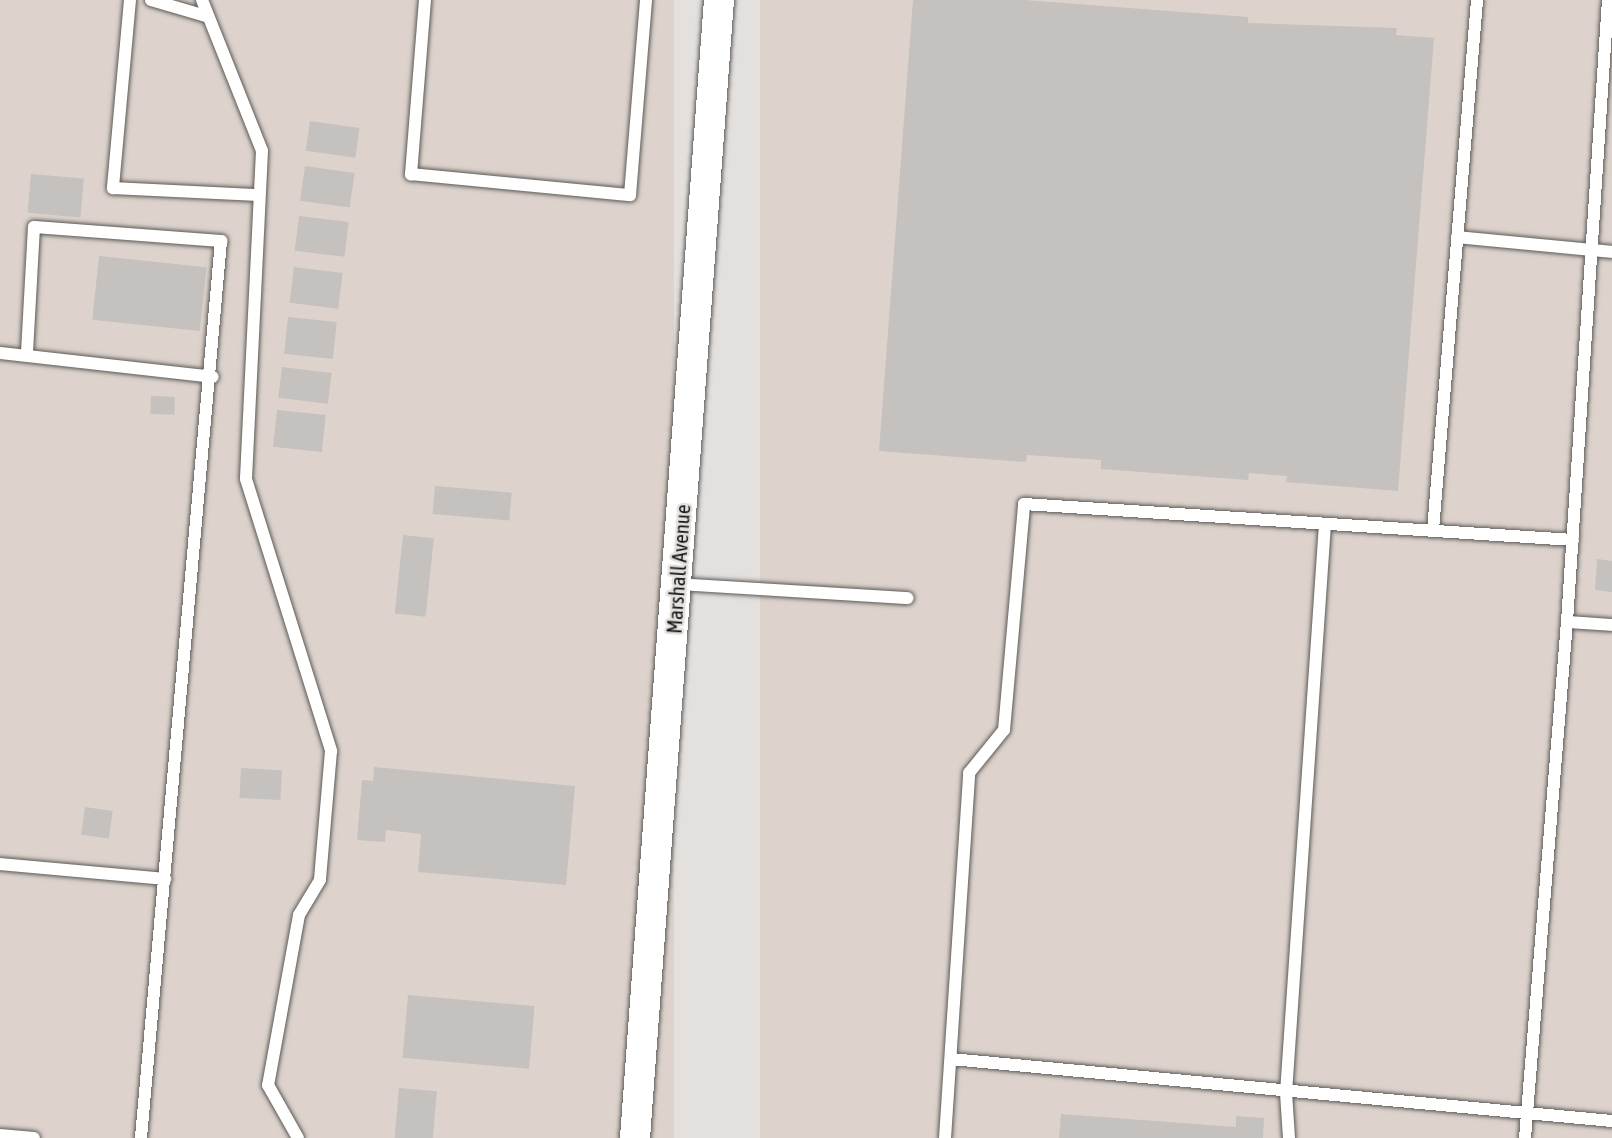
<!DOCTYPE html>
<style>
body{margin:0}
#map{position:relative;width:1612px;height:1138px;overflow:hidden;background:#e3e0de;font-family:"Asap Condensed",sans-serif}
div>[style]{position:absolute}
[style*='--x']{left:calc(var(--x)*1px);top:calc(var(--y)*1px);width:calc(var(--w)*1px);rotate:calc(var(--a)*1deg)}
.built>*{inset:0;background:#ddd3cc;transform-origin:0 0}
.building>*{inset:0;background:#c4c1be;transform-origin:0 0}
.roads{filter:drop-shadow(0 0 2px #5c5a58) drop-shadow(0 0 2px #5c5a58)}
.service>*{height:12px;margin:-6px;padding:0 6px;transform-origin:6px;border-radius:6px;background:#fff}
.tertiary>*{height:30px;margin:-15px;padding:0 15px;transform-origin:15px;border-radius:15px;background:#fff}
span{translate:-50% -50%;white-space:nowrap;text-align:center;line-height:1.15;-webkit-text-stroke:5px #e3e0de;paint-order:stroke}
.street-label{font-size:21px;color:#181716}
</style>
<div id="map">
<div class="built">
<div style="left:0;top:0;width:674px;height:1138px"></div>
<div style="left:760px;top:0;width:852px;height:1141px"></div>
</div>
<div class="building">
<div style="clip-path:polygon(913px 0,1024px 0,1248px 17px,1248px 23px,1397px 28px,1396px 35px,1434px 38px,1398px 491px,1286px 482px,1287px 476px,1249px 473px,1248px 480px,1101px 469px,1101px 460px,1027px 455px,1026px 462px,879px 451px)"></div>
<div style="left:310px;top:121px;width:50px;height:30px;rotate:8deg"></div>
<div style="left:305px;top:166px;width:50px;height:35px;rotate:8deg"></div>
<div style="left:31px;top:174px;width:53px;height:39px;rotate:5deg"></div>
<div style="left:299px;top:216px;width:50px;height:35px;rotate:7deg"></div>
<div style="left:99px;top:256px;width:108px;height:64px;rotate:6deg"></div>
<div style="left:294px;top:267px;width:49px;height:36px;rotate:7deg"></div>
<div style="left:288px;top:317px;width:49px;height:37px;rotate:6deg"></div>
<div style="left:282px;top:367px;width:50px;height:31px;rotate:7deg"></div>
<div style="left:151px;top:396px;width:24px;height:18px;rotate:2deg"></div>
<div style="left:277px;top:410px;width:49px;height:37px;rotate:6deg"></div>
<div style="left:435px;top:486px;width:77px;height:28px;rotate:5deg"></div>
<div style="left:403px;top:535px;width:31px;height:79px;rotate:6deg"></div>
<div style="clip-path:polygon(1597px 559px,1612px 561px,1612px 592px,1595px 590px)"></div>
<div style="clip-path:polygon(374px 767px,575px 786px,566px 885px,418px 872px,421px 834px,386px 830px,385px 842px,357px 840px,362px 780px,373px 781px)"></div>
<div style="left:241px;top:768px;width:41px;height:30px;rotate:3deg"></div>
<div style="left:85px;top:807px;width:28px;height:28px;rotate:8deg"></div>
<div style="left:408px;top:995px;width:127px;height:63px;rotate:5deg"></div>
<div style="left:399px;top:1088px;width:38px;height:50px;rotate:5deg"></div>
<div style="clip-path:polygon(1061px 1114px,1236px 1127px,1236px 1116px,1264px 1118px,1263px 1138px,1059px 1138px)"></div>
</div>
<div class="roads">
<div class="service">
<div style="--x:130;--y:0;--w:189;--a:95.2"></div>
<div style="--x:113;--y:188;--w:145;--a:2.8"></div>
<div style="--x:151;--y:0;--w:57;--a:16.2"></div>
<div style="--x:202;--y:0;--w:162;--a:68.3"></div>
<div style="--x:262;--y:151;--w:328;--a:92.8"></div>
<div style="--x:246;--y:479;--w:285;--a:72.6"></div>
<div style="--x:331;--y:751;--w:129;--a:94.9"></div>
<div style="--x:320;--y:880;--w:41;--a:121"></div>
<div style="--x:299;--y:915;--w:173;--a:100.3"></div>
<div style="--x:268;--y:1085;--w:61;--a:60.5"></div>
<div style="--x:425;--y:0;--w:175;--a:94.6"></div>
<div style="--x:411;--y:174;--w:220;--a:5.5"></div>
<div style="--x:630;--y:195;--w:196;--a:-85.3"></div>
<div style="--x:1457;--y:237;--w:156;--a:5.5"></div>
<div style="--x:27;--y:352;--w:125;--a:-86.8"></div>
<div style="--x:34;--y:227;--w:188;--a:4.3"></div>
<div style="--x:221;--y:241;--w:901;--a:95.1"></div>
<div style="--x:0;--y:353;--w:214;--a:6.4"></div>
<div style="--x:1433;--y:530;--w:532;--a:-85.25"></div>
<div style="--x:677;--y:584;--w:231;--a:3.5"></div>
<div style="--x:1567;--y:622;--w:45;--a:3.8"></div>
<div style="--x:0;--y:864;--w:166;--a:5.2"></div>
<div style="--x:951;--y:1059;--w:664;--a:5.36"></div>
<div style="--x:0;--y:1135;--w:34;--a:5"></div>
<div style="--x:945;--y:1138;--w:366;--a:-86.2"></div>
<div style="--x:969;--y:773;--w:55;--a:-50.9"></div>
<div style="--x:1004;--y:730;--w:227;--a:-84.9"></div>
<div style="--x:1024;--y:504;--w:550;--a:3.75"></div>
<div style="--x:1289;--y:1138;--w:45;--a:-93.8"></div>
<div style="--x:1286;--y:1093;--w:570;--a:-86.08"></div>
<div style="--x:1525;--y:1138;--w:518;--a:-85.35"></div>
<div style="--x:1567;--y:622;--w:623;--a:-86.23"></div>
</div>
<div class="tertiary">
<div style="--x:635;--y:1138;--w:1141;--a:-85.78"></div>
</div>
</div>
<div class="street-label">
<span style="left:678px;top:569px;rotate:-86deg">Marshall Avenue</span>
</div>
</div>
